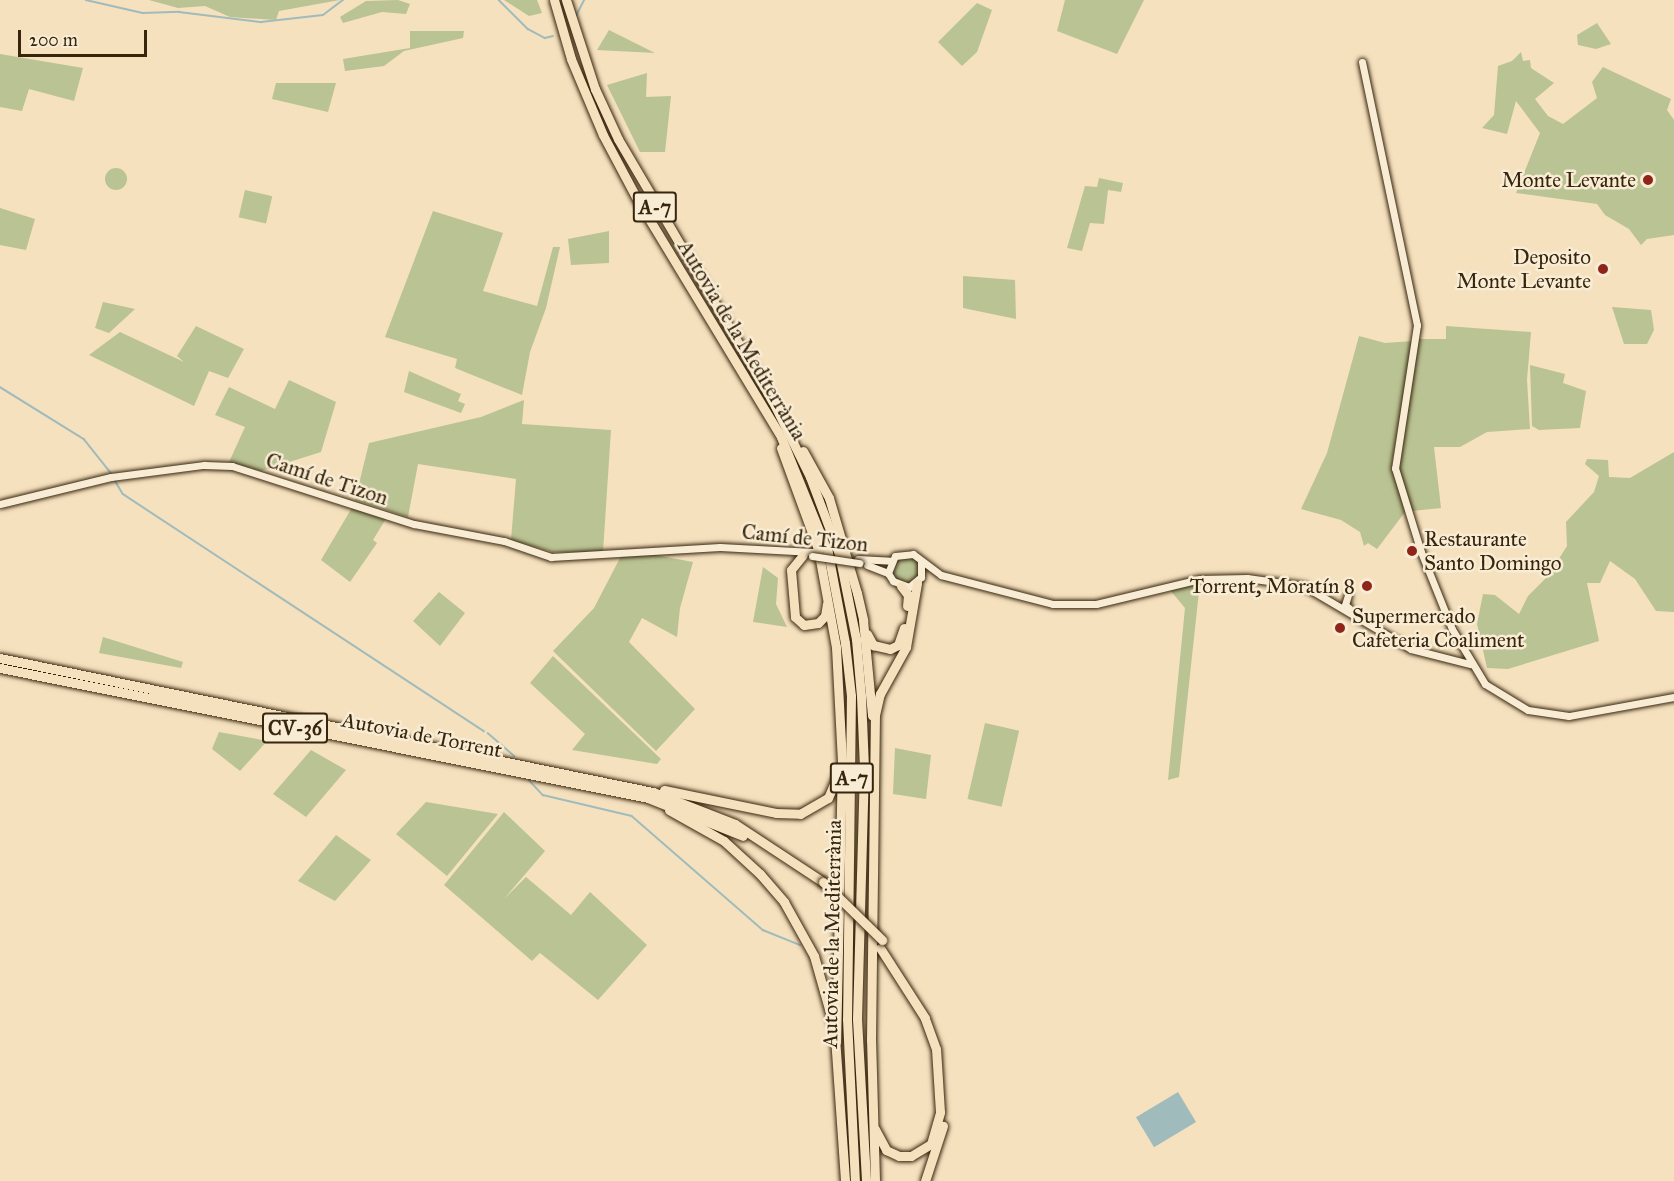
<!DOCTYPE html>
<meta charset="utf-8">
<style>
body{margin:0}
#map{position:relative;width:1674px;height:1181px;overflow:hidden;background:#f5e1be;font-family:"IM FELL Great Primer",serif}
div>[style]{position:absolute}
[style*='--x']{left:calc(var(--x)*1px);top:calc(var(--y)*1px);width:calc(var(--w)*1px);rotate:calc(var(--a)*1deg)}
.green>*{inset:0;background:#bac393;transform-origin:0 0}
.round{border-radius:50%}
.water>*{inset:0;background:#a0bbbc;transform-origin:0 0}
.stream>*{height:1.5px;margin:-0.75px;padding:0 0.75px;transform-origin:0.75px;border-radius:0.75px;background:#a0bbbc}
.roads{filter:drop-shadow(0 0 2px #37250d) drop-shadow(0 0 2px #37250d)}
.secondary>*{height:7px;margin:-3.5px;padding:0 3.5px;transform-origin:3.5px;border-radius:3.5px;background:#f8ecd5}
.highway>*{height:9px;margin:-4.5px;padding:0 4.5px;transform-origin:4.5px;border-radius:4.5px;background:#f5e1be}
.bridges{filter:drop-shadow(0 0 2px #37250d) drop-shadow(0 0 2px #37250d)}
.secondary-bridge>*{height:7px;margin:-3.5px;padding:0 3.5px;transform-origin:3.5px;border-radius:3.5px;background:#f8ecd5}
.highway-bridge>*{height:9px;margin:-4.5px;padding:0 4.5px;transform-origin:4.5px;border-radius:4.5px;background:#f5e1be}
.dots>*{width:16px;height:16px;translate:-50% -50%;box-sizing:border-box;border:3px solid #f8ecd5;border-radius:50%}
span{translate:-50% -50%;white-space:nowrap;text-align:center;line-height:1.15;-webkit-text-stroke:5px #f8ecd5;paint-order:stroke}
.shield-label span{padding:2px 4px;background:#f8ecd5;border:2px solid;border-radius:4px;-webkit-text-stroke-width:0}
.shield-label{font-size:20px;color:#37250d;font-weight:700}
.poi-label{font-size:21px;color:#37250d}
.right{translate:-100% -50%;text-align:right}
.left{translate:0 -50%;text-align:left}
.street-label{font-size:21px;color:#37250d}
.scale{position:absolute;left:18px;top:30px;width:129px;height:27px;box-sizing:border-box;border:3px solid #37250d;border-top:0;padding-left:8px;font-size:18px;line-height:21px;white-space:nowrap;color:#37250d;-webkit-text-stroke:4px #f8ecd5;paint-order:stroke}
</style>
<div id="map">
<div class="green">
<div style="clip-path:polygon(149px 0,340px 0,279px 11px,276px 20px,230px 17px,205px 6px,178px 8px)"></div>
<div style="clip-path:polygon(398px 0,410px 4px,406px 14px,382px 12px,343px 23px,340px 17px,366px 1px)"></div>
<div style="clip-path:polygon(504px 0,537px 0,542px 13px,529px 16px)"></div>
<div style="clip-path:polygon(1065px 0,1144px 0,1117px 54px,1057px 31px)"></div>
<div style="clip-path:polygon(977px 3px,992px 10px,977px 52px,962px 66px,938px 42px)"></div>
<div style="clip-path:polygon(1597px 23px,1611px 44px,1596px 49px,1578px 45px,1577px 35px)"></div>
<div style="clip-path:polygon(609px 30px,655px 53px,597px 50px)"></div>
<div style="clip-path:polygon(410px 31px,464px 31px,463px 38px,404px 51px,384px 66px,345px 71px,343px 59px,410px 48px)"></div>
<div style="clip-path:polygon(1521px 52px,1523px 61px,1530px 60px,1531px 68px,1554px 83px,1535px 99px,1548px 116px,1563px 124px,1597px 98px,1592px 82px,1603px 67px,1671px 99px,1667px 110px,1674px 120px,1674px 235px,1647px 239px,1641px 245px,1629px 229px,1605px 215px,1597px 204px,1516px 193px,1540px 133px,1516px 101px,1507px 134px,1482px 128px,1494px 115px,1498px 66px,1512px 61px)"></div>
<div style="clip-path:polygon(0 54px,83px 68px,74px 101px,29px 89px,22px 111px,0 107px)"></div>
<div style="clip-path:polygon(647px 73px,646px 97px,671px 96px,665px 152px,640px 152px,607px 85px)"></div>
<div style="clip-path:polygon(276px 83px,336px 83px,328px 112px,272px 99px)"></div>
<div class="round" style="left:105px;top:168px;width:22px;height:22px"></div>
<div style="clip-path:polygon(1099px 178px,1123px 183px,1121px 192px,1108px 190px,1104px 224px,1090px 223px,1082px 251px,1067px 248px,1085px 186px,1097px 187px)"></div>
<div style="left:245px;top:190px;width:28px;height:28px;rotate:13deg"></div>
<div style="clip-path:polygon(0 208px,35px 219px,26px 250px,0 245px)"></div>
<div style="clip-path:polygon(433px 211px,503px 233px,483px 291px,537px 306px,553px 247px,560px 247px,546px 308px,530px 352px,522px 395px,455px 368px,457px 359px,385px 337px)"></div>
<div style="clip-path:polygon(609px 231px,609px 263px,571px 265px,568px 239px)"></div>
<div style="clip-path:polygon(963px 276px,1015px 280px,1016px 319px,963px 308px)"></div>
<div style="clip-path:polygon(103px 302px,135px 309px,109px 333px,95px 328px)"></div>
<div style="clip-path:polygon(1612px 307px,1651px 310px,1654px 330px,1647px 344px,1624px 344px)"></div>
<div style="clip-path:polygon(196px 326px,244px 349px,228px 378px,209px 371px,194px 406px,89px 355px,120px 332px,184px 362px,177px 356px)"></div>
<div style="clip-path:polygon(1446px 326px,1531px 332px,1527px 380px,1530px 429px,1487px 432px,1460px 447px,1434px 447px,1441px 508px,1412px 511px,1401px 486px,1397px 464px,1418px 339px,1446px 339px)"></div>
<div style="clip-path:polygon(1359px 336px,1385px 343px,1413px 341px,1392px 463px,1405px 512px,1377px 549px,1368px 543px,1364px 546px,1360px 532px,1341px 520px,1301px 509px,1327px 453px)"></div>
<div style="clip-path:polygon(1530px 365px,1565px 374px,1563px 383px,1586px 391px,1580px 428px,1539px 430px,1532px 426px)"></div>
<div style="clip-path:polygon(409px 371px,461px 394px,458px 401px,465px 404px,461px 413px,404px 392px)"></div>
<div style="clip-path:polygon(289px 380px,336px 402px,321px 452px,261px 471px,229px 462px,245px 427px,215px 415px,229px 387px,275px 409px)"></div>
<div style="clip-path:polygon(524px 400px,522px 424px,611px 430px,603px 552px,553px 552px,511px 540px,516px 479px,418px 464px,408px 517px,355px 500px,369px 443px,481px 417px)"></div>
<div style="clip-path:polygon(1674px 452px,1674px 612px,1656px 611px,1635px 579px,1610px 561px,1600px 583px,1587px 583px,1599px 641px,1508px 669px,1487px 668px,1477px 624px,1483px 594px,1495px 595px,1519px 614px,1528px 596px,1548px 576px,1567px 546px,1566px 522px,1594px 492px,1599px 476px,1585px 464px,1587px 459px,1608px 460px,1609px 477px,1630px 478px)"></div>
<div style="clip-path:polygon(353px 506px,387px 517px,373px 540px,377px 543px,350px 582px,321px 560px)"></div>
<div style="clip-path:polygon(650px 554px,693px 562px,680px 608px,677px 637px,642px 618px,629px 642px,695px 709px,656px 751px,553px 651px,594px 608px,621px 556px)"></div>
<div style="clip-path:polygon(912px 556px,919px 563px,919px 575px,908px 584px,895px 579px,892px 573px,895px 560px)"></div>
<div style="clip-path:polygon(763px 567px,778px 578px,776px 604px,787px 627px,753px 622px)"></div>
<div style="clip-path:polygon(1200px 582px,1179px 777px,1168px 780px,1185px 608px,1170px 590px)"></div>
<div style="clip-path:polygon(439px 592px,465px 613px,440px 646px,413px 621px)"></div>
<div style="clip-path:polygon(103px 637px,183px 662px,181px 668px,99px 653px)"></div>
<div style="clip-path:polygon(553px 656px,661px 759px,657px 764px,572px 750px,585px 734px,530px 683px)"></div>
<div style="left:985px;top:723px;width:35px;height:78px;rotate:13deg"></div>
<div style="clip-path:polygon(219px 732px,257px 739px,267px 741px,240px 771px,212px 749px)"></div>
<div style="clip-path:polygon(895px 748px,931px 755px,926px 799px,893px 794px)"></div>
<div style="clip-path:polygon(311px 750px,346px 770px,306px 817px,273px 794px)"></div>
<div style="clip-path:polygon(426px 802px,498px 814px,447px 876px,396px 834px)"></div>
<div style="clip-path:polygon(504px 812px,545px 851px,504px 899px,526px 877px,571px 915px,590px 892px,647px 945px,598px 1000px,540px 953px,532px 961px,444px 885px)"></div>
<div style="clip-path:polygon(336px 835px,371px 860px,335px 901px,298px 881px)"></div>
</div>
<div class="water">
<div style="left:1178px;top:1092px;width:35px;height:49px;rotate:59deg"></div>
</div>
<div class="stream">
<div style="--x:86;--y:0;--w:58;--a:12.8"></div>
<div style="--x:143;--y:13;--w:36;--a:-2"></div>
<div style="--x:179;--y:12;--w:83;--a:7"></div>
<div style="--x:261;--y:22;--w:62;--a:-6.4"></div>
<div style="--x:323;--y:15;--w:25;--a:-37"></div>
<div style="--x:499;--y:0;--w:41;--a:45"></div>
<div style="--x:528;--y:29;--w:19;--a:28"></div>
<div style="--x:545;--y:38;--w:8;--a:-14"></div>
<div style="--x:575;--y:18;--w:20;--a:-63"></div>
<div style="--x:0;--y:387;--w:99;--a:31.8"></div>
<div style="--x:84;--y:439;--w:43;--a:51.5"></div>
<div style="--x:115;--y:480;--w:16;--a:60"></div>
<div style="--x:123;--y:494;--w:432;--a:33.3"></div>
<div style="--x:488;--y:733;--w:35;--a:41"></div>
<div style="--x:529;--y:780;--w:21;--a:47"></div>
<div style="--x:543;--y:795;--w:91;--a:13.3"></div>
<div style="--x:632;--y:816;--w:174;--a:41"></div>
<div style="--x:763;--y:930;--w:40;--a:22"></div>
</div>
<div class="roads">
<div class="secondary">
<div style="--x:1362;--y:62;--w:269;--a:78.2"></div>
<div style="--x:1417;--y:325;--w:145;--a:98.7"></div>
<div style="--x:1395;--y:468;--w:88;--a:72.8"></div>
<div style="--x:1421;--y:552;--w:83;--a:68.1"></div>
<div style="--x:1452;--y:629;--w:64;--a:59"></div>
<div style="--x:1485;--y:684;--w:50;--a:31.2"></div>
<div style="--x:1528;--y:710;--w:41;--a:8.3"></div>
<div style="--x:1569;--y:716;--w:107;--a:-10.3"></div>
<div style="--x:0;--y:504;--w:114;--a:-13.7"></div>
<div style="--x:111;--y:477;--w:94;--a:-7.4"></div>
<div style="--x:204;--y:465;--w:28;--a:2"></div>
<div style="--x:232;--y:466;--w:191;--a:17.7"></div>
<div style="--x:414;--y:524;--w:92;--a:10.7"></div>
<div style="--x:504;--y:541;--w:50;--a:18.8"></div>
<div style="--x:551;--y:557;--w:169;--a:-3.4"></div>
<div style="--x:720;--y:547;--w:93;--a:3.1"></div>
<div style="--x:858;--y:559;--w:33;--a:3"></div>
<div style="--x:921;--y:562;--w:15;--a:90"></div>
<div style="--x:921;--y:577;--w:16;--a:140"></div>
<div style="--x:909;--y:587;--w:17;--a:-159"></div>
<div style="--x:893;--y:581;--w:9;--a:-122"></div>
<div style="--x:888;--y:573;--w:18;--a:-68"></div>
<div style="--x:895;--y:556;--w:18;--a:-6"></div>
<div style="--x:913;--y:554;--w:35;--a:37"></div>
<div style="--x:941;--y:575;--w:116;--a:14.5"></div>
<div style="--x:1053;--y:604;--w:43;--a:0"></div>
<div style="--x:1096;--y:604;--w:107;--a:-13.5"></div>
<div style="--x:1200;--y:579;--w:47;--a:-1.2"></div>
<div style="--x:1247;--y:578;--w:58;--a:8"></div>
<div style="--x:1304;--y:586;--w:124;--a:30.5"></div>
<div style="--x:1411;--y:649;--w:61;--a:14.3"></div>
<div style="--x:867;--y:565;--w:22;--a:21"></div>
<div style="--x:1348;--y:595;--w:10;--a:107"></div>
<div style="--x:1345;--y:605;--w:5;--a:37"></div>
</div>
<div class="highway">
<div style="--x:554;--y:0;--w:61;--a:73.9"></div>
<div style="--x:571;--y:59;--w:82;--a:67.2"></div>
<div style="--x:603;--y:135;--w:72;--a:62"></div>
<div style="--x:637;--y:199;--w:278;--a:58.8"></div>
<div style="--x:781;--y:437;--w:125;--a:67.9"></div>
<div style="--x:828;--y:553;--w:92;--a:79.3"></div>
<div style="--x:845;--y:643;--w:53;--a:83.5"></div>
<div style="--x:851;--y:696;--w:323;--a:90.7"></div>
<div style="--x:847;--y:1019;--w:162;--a:87.2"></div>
<div style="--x:566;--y:0;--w:94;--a:72"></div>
<div style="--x:595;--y:89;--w:55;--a:65.3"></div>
<div style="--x:618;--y:139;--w:305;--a:59.5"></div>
<div style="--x:773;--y:402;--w:84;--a:63.7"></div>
<div style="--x:810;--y:477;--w:82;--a:69.4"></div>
<div style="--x:839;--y:554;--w:87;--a:78.7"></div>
<div style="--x:856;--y:639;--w:57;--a:85"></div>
<div style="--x:861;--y:696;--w:72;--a:87.6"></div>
<div style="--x:864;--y:768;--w:251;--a:91.6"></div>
<div style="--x:857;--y:1019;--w:162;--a:86.8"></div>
<div style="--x:781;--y:448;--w:108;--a:69.9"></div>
<div style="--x:818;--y:549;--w:100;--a:79.6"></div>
<div style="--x:836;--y:647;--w:114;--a:87"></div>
<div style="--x:842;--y:761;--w:281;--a:91.2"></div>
<div style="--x:803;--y:451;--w:54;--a:61"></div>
<div style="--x:829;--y:498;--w:99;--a:73.6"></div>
<div style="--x:857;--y:593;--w:28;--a:77"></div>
<div style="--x:863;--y:620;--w:96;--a:84.6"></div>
<div style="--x:803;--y:555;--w:19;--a:129"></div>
<div style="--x:791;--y:570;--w:47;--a:85.1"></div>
<div style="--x:795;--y:617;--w:12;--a:42"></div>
<div style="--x:804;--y:625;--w:14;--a:-8"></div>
<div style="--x:818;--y:623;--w:10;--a:-45"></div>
<div style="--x:825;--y:616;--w:12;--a:-81"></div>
<div style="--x:901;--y:586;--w:11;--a:52"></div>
<div style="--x:908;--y:595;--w:11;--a:95"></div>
<div style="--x:867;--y:634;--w:13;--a:61"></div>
<div style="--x:873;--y:645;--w:17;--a:13"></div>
<div style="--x:890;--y:649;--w:9;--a:-27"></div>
<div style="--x:898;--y:645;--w:18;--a:-71"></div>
<div style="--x:0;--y:658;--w:667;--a:11.6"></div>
<div style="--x:653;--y:792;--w:88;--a:21.3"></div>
<div style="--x:735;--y:824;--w:105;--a:33.4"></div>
<div style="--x:0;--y:668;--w:661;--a:11.34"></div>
<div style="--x:648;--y:798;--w:102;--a:21.8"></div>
<div style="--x:664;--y:790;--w:114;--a:11.6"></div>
<div style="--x:776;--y:813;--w:24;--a:2"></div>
<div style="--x:800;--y:814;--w:32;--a:-30"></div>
<div style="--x:828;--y:798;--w:25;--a:-67"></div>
<div style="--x:669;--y:810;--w:63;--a:29.4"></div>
<div style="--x:724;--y:841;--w:49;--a:42.5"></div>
<div style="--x:760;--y:874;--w:37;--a:49"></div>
<div style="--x:784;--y:902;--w:62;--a:60.9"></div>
<div style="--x:814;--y:956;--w:70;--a:74.2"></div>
<div style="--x:835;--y:1037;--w:144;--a:86"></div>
<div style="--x:875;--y:1129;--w:24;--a:62"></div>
<div style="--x:886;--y:1150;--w:14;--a:25"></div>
<div style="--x:899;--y:1156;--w:12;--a:0"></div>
<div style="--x:911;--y:1156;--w:23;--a:-31"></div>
<div style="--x:931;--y:1144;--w:33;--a:-74"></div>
<div style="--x:940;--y:1112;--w:63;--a:-93.6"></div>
<div style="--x:936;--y:1049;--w:33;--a:-110"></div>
<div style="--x:925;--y:1018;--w:83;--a:-122.7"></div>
<div style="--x:875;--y:1181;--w:141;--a:-91.6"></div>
<div style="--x:871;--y:1040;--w:325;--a:-89.3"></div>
<div style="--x:875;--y:715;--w:22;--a:-77"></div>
<div style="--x:880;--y:694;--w:54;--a:-61"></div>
<div style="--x:906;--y:647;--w:65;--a:-80.2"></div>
<div style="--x:925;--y:1181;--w:58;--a:-71.9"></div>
</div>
</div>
<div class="bridges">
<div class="secondary-bridge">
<div style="--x:812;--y:556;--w:48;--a:8.5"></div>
</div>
<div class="highway-bridge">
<div style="--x:823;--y:882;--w:83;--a:44.5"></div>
</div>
</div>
<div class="dots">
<div style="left:1648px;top:180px;background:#8f2418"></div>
<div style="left:1603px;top:269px;background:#8f2418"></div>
<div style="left:1412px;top:551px;background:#8f2418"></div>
<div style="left:1367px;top:586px;background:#8f2418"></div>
<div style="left:1340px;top:628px;background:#8f2418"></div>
</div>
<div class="shield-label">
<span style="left:655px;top:207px">A-7</span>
<span style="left:295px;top:728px">CV-36</span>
<span style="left:852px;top:778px">A-7</span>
</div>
<div class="poi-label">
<span class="right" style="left:1636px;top:180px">Monte Levante</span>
<span class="right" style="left:1591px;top:269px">Deposito<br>Monte Levante</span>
<span class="left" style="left:1424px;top:551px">Restaurante<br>Santo Domingo</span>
<span class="right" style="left:1355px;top:586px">Torrent, Moratín 8</span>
<span class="left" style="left:1352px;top:628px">Supermercado<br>Cafeteria Coaliment</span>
</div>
<div class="street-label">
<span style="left:742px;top:340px;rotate:59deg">Autovia de la Mediterrània</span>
<span style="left:327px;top:479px;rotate:18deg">Camí de Tizon</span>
<span style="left:805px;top:538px;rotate:6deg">Camí de Tizon</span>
<span style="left:422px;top:735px;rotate:11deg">Autovia de Torrent</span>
<span style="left:832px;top:934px;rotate:-89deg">Autovia de la Mediterrània</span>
</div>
<div class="scale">200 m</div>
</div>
